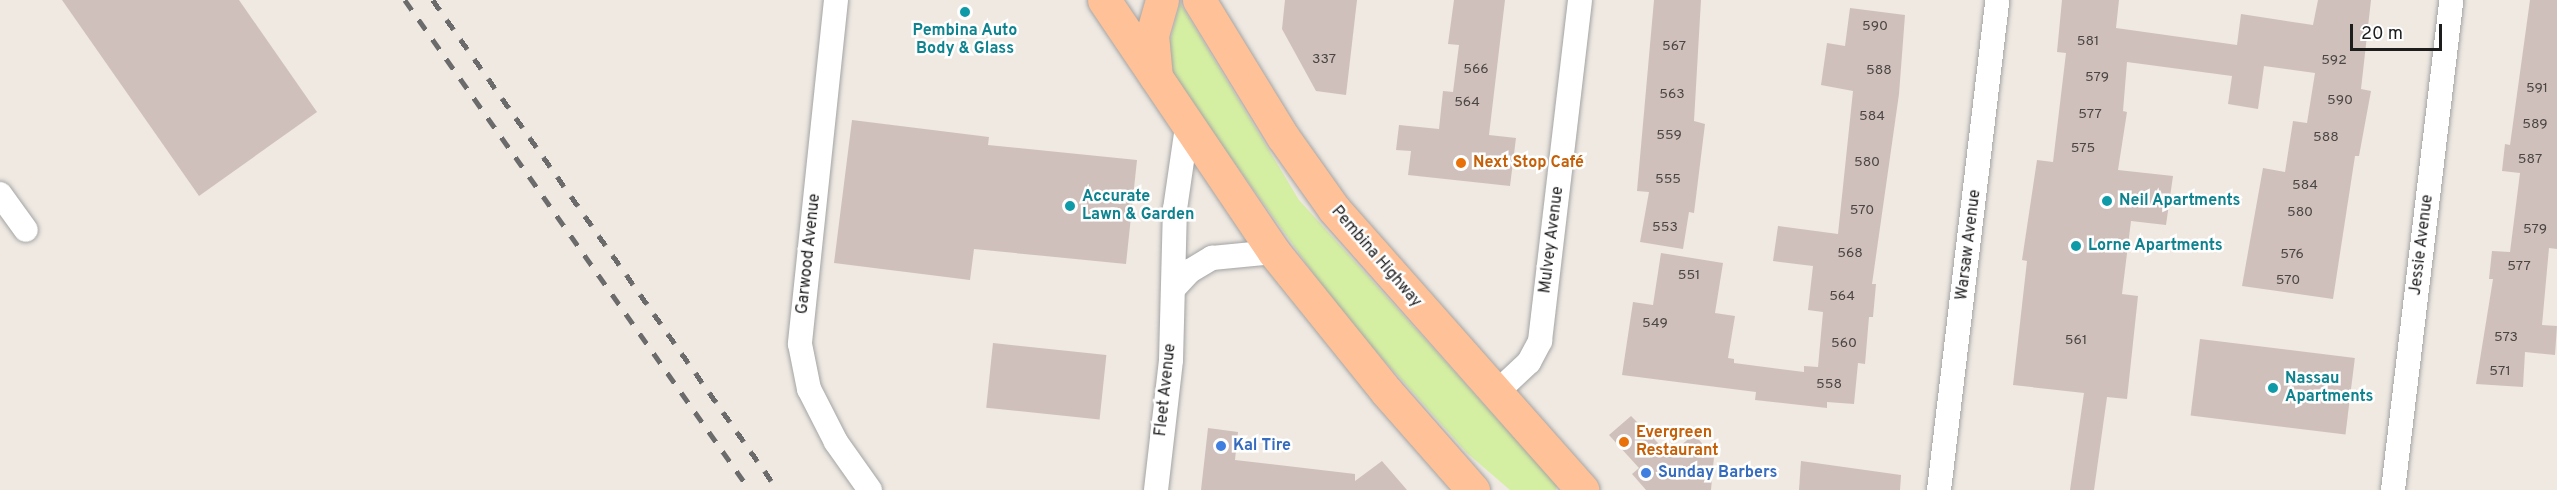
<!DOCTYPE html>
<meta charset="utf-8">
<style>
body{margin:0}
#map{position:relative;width:2557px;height:490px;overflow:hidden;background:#efe9e2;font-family:Overpass,sans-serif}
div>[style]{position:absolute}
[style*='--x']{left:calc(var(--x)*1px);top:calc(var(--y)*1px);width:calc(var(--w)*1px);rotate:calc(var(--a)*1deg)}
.grass>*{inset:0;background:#d5efa2}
.building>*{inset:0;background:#d0c0bb;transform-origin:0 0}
.roads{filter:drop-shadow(0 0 2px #a4a4a4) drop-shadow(0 0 2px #a4a4a4)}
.minor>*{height:24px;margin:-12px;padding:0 12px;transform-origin:12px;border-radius:12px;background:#fff}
.primary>*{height:33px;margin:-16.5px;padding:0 16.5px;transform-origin:16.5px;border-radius:16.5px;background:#ffc197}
.rail>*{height:4.5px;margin-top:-2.25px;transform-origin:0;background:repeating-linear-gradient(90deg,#6b6b6b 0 12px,transparent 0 24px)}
.dots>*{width:16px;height:16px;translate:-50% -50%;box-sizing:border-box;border:3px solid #fff;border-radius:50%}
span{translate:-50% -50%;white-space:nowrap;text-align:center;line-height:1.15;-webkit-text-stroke:5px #fff;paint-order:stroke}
.number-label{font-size:14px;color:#4a4644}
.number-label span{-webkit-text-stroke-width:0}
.culture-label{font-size:16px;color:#0d838f;font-weight:700}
.left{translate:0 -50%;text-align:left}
.food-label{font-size:16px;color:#c56008;font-weight:700}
.street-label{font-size:16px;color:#1d1d1d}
.shop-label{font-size:16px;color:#366cbe;font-weight:700}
.scale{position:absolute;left:2350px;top:24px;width:92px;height:27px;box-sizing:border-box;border:3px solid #1d1d1d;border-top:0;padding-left:8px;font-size:18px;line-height:21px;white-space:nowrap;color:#1d1d1d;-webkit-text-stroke:4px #fff;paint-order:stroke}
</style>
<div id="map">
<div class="grass">
<div style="clip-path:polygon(1180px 3px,1299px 200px,1557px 485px,1556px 490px,1510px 490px,1467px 453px,1341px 312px,1164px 64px)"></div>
</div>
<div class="building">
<div style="clip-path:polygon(62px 0,239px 0,317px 112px,199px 196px)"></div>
<div style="clip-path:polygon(1285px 0,1357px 0,1346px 95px,1316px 91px,1282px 29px)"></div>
<div style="clip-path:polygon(1454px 0,1505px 0,1489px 135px,1516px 138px,1510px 186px,1408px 175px,1411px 151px,1396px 150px,1399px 125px,1439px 129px,1443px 91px,1453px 92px,1459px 45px,1448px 44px)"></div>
<div style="clip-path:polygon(1654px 0,1701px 0,1694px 121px,1705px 124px,1694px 213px,1689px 212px,1683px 249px,1640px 242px,1649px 192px,1637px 191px)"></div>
<div style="clip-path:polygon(2062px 0,2119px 0,2116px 28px,2237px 45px,2241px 14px,2313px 25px,2318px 0,2371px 0,2361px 89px,2371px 91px,2359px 156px,2355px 156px,2333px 299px,2242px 286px,2263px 168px,2285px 172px,2293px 121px,2307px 123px,2315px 73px,2264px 66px,2258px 109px,2228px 104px,2232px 76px,2127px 62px,2123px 111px,2127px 112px,2118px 170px,2173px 176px,2166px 225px,2131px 221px,2122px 294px,2138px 296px,2127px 399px,2107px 397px,2094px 490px,2070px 490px,2084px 393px,2013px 385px,2027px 261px,2022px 260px,2037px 160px,2053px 162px,2066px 53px,2057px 52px)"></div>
<div style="clip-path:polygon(2530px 0,2557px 0,2557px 249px,2549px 248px,2542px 325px,2557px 326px,2555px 355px,2525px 352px,2523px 387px,2476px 384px,2493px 279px,2489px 279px,2492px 251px,2510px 252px,2520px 173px,2502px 171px,2505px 144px,2510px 145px)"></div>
<div style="clip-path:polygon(1850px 8px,1905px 15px,1899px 94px,1872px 284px,1876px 284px,1873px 317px,1869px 317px,1865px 364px,1858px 363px,1854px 404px,1827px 402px,1827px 408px,1755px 400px,1756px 392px,1622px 375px,1633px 302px,1653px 305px,1661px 253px,1723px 263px,1715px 313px,1735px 316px,1728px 358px,1734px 359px,1734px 363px,1804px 372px,1804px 366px,1818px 367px,1823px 312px,1808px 310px,1813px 266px,1773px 261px,1778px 226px,1838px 234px,1853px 91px,1821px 85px,1827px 43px,1845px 46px)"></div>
<div style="clip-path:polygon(852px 120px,989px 137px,988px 145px,1137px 160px,1126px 264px,974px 249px,970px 280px,834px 263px)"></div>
<div style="left:2200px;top:339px;width:156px;height:77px;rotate:7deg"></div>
<div style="left:993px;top:343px;width:114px;height:65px;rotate:6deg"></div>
<div style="clip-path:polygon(1631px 416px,1670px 455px,1694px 434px,1714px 457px,1711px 490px,1646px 490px,1632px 474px,1639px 468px,1609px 435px)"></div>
<div style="clip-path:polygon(1208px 428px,1238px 432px,1235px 460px,1355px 474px,1355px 481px,1382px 461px,1407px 490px,1201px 490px)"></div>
<div style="clip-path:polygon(1801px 461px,1901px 475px,1900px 490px,1799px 490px)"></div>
</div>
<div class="roads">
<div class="minor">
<div style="--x:836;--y:0;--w:346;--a:96"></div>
<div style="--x:800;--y:344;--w:46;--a:78.7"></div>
<div style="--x:809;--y:389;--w:59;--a:63"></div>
<div style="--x:836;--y:442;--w:59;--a:54.7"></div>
<div style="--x:0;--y:194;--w:44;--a:54.2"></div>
<div style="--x:1173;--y:289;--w:25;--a:-47"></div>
<div style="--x:1190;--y:271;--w:26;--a:-31"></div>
<div style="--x:1212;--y:258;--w:62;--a:-5.5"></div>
<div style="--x:1497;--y:392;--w:44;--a:-43.2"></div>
<div style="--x:1529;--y:362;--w:24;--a:-62"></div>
<div style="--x:1540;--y:341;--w:343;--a:-83.3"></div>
<div style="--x:1156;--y:490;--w:131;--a:-83.4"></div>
<div style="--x:1171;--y:360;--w:151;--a:-88.5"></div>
<div style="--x:1175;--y:209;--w:83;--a:-81.7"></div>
<div style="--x:1939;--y:490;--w:493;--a:-83.2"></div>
<div style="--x:2393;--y:490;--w:493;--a:-83.2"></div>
</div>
<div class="primary">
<div style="--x:1104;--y:0;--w:304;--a:56"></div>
<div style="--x:1274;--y:252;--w:179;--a:51.1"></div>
<div style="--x:1386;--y:391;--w:132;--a:48.7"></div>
<div style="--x:1199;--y:0;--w:161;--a:58.5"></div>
<div style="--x:1283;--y:137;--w:88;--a:54.7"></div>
<div style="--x:1334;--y:209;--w:375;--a:48.5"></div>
<div style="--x:1156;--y:77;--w:42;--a:-95.4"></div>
<div style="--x:1152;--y:35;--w:36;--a:-74"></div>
</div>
</div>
<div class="rail">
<div style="--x:405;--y:0;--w:599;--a:54.85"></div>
<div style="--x:433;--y:0;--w:599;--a:54.85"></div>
</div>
<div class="dots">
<div style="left:965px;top:12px;background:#0f9aa8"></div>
<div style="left:1461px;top:163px;background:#e8710a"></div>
<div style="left:2107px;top:201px;background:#0f9aa8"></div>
<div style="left:1070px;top:206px;background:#0f9aa8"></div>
<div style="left:2076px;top:246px;background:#0f9aa8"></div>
<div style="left:2273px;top:388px;background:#0f9aa8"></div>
<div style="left:1624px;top:442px;background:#e8710a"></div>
<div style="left:1221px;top:446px;background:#3f7fe0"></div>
<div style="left:1646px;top:473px;background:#3f7fe0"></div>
</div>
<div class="number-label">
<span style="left:1875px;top:27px">590</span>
<span style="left:2088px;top:42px">581</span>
<span style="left:1674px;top:47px">567</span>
<span style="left:1324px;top:60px">337</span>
<span style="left:2334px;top:61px">592</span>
<span style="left:1476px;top:70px">566</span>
<span style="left:1879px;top:71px">588</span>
<span style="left:2097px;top:78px">579</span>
<span style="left:2537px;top:89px">591</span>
<span style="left:1672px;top:95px">563</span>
<span style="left:2340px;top:101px">590</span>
<span style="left:1467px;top:103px">564</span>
<span style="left:2090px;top:115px">577</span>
<span style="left:1872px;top:117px">584</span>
<span style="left:2535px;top:125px">589</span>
<span style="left:1669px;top:136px">559</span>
<span style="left:2326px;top:138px">588</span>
<span style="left:2083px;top:149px">575</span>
<span style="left:2530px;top:160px">587</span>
<span style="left:1867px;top:163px">580</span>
<span style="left:1668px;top:180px">555</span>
<span style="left:2305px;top:186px">584</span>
<span style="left:1862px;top:211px">570</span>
<span style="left:2300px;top:213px">580</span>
<span style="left:1665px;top:228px">553</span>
<span style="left:2535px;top:230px">579</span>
<span style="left:1850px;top:254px">568</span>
<span style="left:2292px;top:255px">576</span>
<span style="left:2519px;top:267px">577</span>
<span style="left:1689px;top:276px">551</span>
<span style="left:2288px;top:281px">570</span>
<span style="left:1842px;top:297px">564</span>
<span style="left:1655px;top:324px">549</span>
<span style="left:2506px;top:338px">573</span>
<span style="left:2076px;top:341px">561</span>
<span style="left:1844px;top:344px">560</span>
<span style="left:2500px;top:372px">571</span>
<span style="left:1829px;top:385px">558</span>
</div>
<div class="culture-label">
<span style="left:965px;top:40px">Pembina Auto<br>Body &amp; Glass</span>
<span class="left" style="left:1082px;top:206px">Accurate<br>Lawn &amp; Garden</span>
<span class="left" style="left:2119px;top:201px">Neil Apartments</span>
<span class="left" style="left:2088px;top:246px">Lorne Apartments</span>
<span class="left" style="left:2285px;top:388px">Nassau<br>Apartments</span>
</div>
<div class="food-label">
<span class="left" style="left:1473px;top:163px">Next Stop Café</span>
<span class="left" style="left:1636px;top:442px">Evergreen<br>Restaurant</span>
</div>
<div class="street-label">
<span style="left:1552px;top:240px;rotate:-83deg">Mulvey Avenue</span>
<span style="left:1969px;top:245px;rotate:-83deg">Warsaw Avenue</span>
<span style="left:2422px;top:245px;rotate:-83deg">Jessie Avenue</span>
<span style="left:809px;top:254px;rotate:-84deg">Garwood Avenue</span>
<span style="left:1376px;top:257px;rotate:49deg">Pembina Highway</span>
<span style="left:1166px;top:390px;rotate:-84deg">Fleet Avenue</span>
</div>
<div class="shop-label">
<span class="left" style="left:1233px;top:446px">Kal Tire</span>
<span class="left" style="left:1658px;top:473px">Sunday Barbers</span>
</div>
<div class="scale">20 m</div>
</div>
